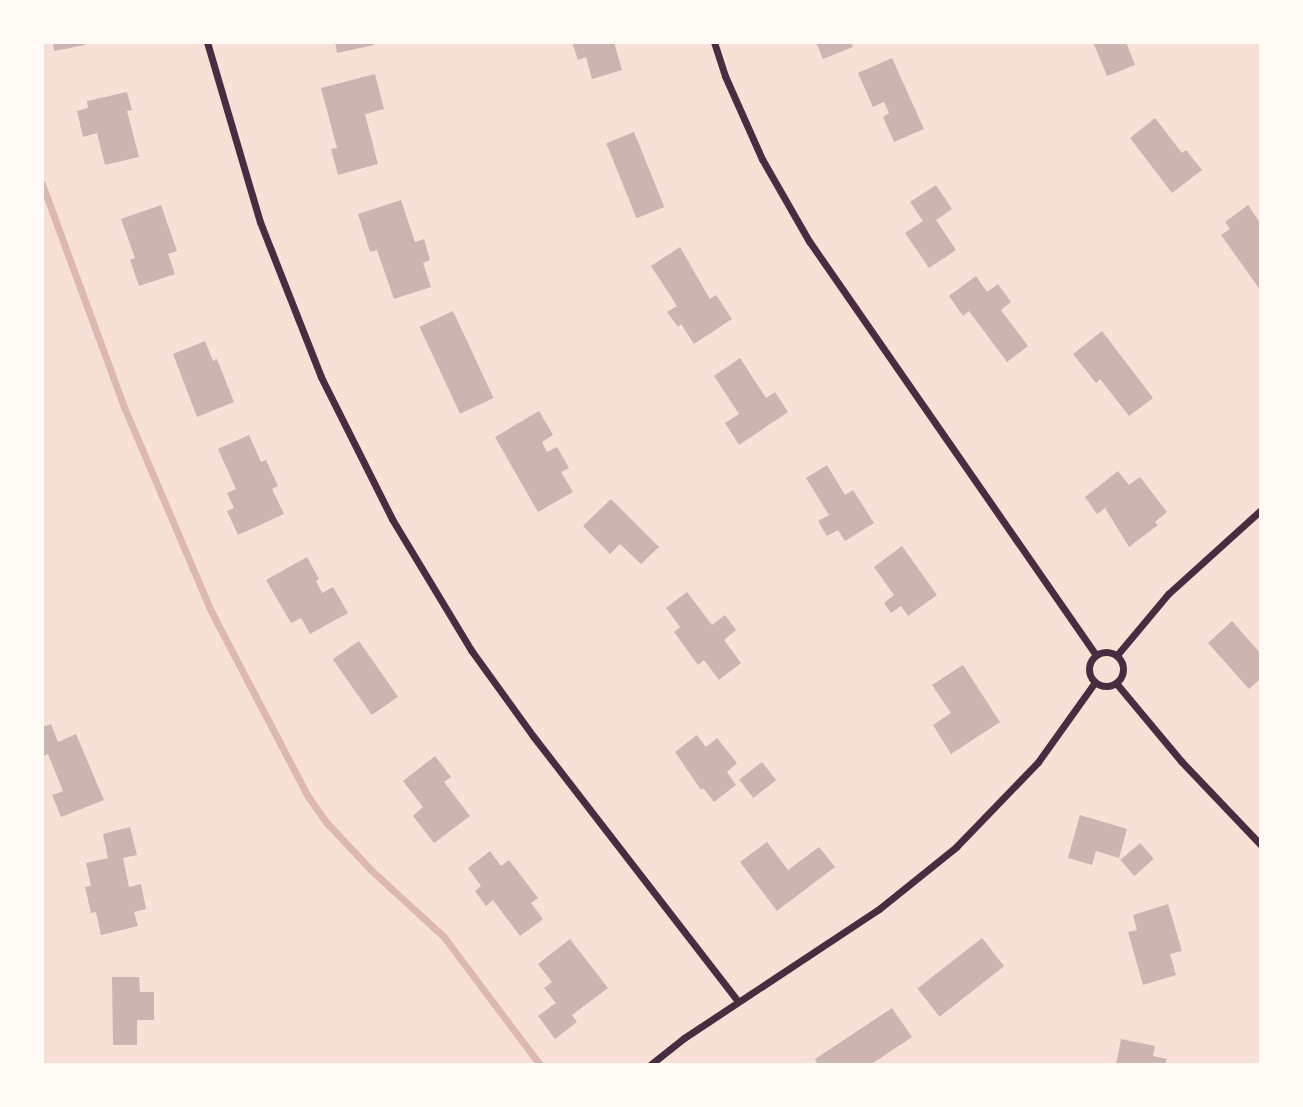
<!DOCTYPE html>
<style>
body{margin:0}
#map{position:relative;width:1303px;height:1107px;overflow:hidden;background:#f7e1d7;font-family:"Work Sans",sans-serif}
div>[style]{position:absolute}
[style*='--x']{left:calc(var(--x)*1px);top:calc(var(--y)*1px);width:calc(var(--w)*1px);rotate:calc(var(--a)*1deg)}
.stream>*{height:7px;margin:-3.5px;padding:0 3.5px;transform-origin:3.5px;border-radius:3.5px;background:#dcb8b0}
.building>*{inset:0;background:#ccb4b1;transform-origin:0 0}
.minor>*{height:7px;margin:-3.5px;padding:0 3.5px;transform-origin:3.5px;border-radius:3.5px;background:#4a2c40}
.minor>.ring{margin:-3.5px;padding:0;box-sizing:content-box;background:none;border:7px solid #4a2c40;border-radius:50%}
span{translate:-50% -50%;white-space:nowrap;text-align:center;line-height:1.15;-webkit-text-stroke:5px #fffaf5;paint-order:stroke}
.frame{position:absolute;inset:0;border:44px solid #fffaf5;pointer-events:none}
</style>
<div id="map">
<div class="stream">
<div style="--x:42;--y:184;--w:238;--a:69.8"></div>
<div style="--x:124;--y:407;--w:224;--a:66.9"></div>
<div style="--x:212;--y:613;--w:205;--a:62.4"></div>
<div style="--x:307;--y:795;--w:33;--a:55"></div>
<div style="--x:326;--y:822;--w:66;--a:46.8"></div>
<div style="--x:371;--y:870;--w:99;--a:42.5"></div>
<div style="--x:444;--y:937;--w:160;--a:53.1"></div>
</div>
<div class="building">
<div style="clip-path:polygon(53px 42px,84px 42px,85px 45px,54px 51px)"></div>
<div style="clip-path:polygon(335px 42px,373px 42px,374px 45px,337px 53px)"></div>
<div style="clip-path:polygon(572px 42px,614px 42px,622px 70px,592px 79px,586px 57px,578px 60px)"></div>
<div style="clip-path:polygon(816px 42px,851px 42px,853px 47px,823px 59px)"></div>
<div style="clip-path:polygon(1093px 42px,1126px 42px,1135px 65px,1107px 76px)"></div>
<div style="clip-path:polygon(892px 58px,924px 129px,894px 142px,883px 117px,889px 113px,884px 102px,873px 107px,858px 73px)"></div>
<div style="clip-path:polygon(375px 74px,384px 109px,365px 114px,378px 164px,338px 175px,331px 149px,337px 148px,321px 88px)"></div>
<div style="clip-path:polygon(127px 92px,132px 110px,127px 111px,139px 157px,105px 165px,97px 133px,83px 137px,77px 111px,88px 108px,87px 101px)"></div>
<div style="clip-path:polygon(1155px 118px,1182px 153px,1186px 150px,1202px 170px,1172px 193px,1130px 138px)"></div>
<div style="left:634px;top:132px;width:81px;height:30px;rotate:68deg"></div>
<div style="clip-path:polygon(936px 185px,952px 209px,936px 220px,956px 250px,929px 268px,905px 233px,923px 221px,910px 202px)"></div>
<div style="clip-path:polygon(401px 200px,415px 242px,424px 239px,430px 260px,423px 263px,431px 287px,394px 299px,377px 250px,370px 252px,358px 214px)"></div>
<div style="clip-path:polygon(161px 205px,177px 251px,168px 254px,175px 274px,139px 286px,130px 260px,135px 258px,121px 219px)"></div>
<div style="clip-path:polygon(1248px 205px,1261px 224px,1261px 291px,1221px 235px,1230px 229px,1225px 222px)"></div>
<div style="clip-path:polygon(680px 247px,710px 299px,716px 295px,732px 319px,694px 344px,681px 324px,678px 327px,667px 312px,677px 306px,651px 266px)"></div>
<div style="clip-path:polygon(976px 276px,987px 292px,998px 284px,1011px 302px,1001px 310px,1028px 346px,1007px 362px,969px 311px,963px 316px,949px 296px)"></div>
<div style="left:453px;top:311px;width:96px;height:37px;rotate:65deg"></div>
<div style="clip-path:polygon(1102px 331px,1153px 398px,1129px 416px,1100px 379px,1096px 383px,1073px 354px)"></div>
<div style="clip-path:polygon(205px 341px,213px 361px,217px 359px,234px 402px,197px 417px,173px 354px)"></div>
<div style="clip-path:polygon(740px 358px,766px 398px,775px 392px,788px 412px,739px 445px,725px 423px,739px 414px,714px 376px)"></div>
<div style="clip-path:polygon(539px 411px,553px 435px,542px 442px,547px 452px,557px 447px,569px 468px,561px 472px,573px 492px,538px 512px,495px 437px)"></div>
<div style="clip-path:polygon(249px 435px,261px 462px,266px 460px,278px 486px,272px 489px,284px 514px,238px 535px,227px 511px,234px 508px,227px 493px,236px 489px,218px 449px)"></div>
<div style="clip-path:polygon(827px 465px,845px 495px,853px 490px,874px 523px,845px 541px,838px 530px,827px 536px,818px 521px,829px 515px,806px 478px)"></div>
<div style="clip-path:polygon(1118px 471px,1129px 485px,1140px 477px,1167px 512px,1155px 522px,1158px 525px,1129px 547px,1105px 508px,1097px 514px,1085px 497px)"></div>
<div style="clip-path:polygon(611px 499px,659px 547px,641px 564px,620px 544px,610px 554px,583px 526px)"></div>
<div style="clip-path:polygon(902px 546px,937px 595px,908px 616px,901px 606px,891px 613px,884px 603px,894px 595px,874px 567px)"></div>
<div style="clip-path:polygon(307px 557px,319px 579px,316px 581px,322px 593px,333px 587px,348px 613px,310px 634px,301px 618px,291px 623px,266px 580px)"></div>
<div style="clip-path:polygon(687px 592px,712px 625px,725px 615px,736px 630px,724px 640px,741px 663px,719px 680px,704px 660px,698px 665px,674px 632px,680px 627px,666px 608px)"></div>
<div style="clip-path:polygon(1232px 621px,1261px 654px,1261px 678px,1249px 689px,1208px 643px)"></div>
<div style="left:359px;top:641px;width:68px;height:32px;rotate:55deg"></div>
<div style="clip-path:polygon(963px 665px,1000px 722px,951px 754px,933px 725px,951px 713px,932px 685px)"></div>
<div style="clip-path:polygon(51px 724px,58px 742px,76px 734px,104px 800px,61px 817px,52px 795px,63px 791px,48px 754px,42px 757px,42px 727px)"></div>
<div style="clip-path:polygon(697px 735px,706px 747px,717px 738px,737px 763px,727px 772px,736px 785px,714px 802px,703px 788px,701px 790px,675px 752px)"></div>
<div style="clip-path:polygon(435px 756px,451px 777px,444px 782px,470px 816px,434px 843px,413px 816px,423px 807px,403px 781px)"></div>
<div style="left:762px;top:762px;width:23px;height:29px;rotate:52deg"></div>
<div style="clip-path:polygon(1080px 815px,1127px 829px,1119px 858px,1096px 851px,1092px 865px,1068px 858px)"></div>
<div style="clip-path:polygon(130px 827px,137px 855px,123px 858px,129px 887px,141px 884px,146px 909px,134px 912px,138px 926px,101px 935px,96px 912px,91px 913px,85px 887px,91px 886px,86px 863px,108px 858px,103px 834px)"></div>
<div style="clip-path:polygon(767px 842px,788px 870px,819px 847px,835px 867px,777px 911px,740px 862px)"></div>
<div style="left:1140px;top:843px;width:21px;height:26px;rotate:49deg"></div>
<div style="clip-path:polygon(490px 851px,501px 866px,509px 860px,538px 898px,531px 903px,543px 919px,520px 936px,493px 900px,486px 906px,475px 891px,481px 886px,468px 868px)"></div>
<div style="clip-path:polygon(1168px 904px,1182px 951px,1170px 954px,1176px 975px,1143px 985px,1128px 932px,1137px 930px,1133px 915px)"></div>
<div style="left:982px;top:938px;width:36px;height:82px;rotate:52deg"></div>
<div style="clip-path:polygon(570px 939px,608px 988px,572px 1015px,577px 1022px,555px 1039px,538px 1016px,556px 1003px,544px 988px,552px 982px,538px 964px)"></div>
<div style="clip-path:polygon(112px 977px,139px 977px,140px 992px,154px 992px,154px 1020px,137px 1020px,137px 1045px,113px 1045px)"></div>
<div style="clip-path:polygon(892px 1008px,912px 1037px,870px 1065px,818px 1065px,815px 1059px)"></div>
<div style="clip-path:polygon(1121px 1039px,1155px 1046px,1153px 1056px,1167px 1059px,1165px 1065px,1116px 1065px)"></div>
</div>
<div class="minor">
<div style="--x:207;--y:42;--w:188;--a:73.6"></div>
<div style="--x:260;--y:222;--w:167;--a:68.5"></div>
<div style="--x:321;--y:377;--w:159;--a:63.4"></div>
<div style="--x:392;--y:519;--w:153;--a:58.9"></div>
<div style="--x:471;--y:650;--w:106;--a:54.2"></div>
<div style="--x:533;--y:736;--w:335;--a:52.3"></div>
<div style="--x:714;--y:42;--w:36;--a:72"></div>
<div style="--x:725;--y:76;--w:91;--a:66"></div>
<div style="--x:762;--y:159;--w:95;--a:60.2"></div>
<div style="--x:809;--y:241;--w:504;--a:55.27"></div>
<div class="ring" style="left:1089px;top:652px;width:27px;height:27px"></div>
<div style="--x:1117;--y:655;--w:80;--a:-50.1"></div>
<div style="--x:1168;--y:594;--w:125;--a:-42.1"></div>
<div style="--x:1116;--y:683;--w:102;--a:50.2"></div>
<div style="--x:1181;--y:761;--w:116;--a:46.4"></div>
<div style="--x:650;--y:1065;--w:43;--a:-38.5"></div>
<div style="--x:684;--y:1038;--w:234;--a:-33.5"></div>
<div style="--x:879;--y:909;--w:99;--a:-38.8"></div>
<div style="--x:956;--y:847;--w:118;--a:-46"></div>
<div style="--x:1038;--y:762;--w:98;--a:-54.5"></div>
</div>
<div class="frame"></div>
</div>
